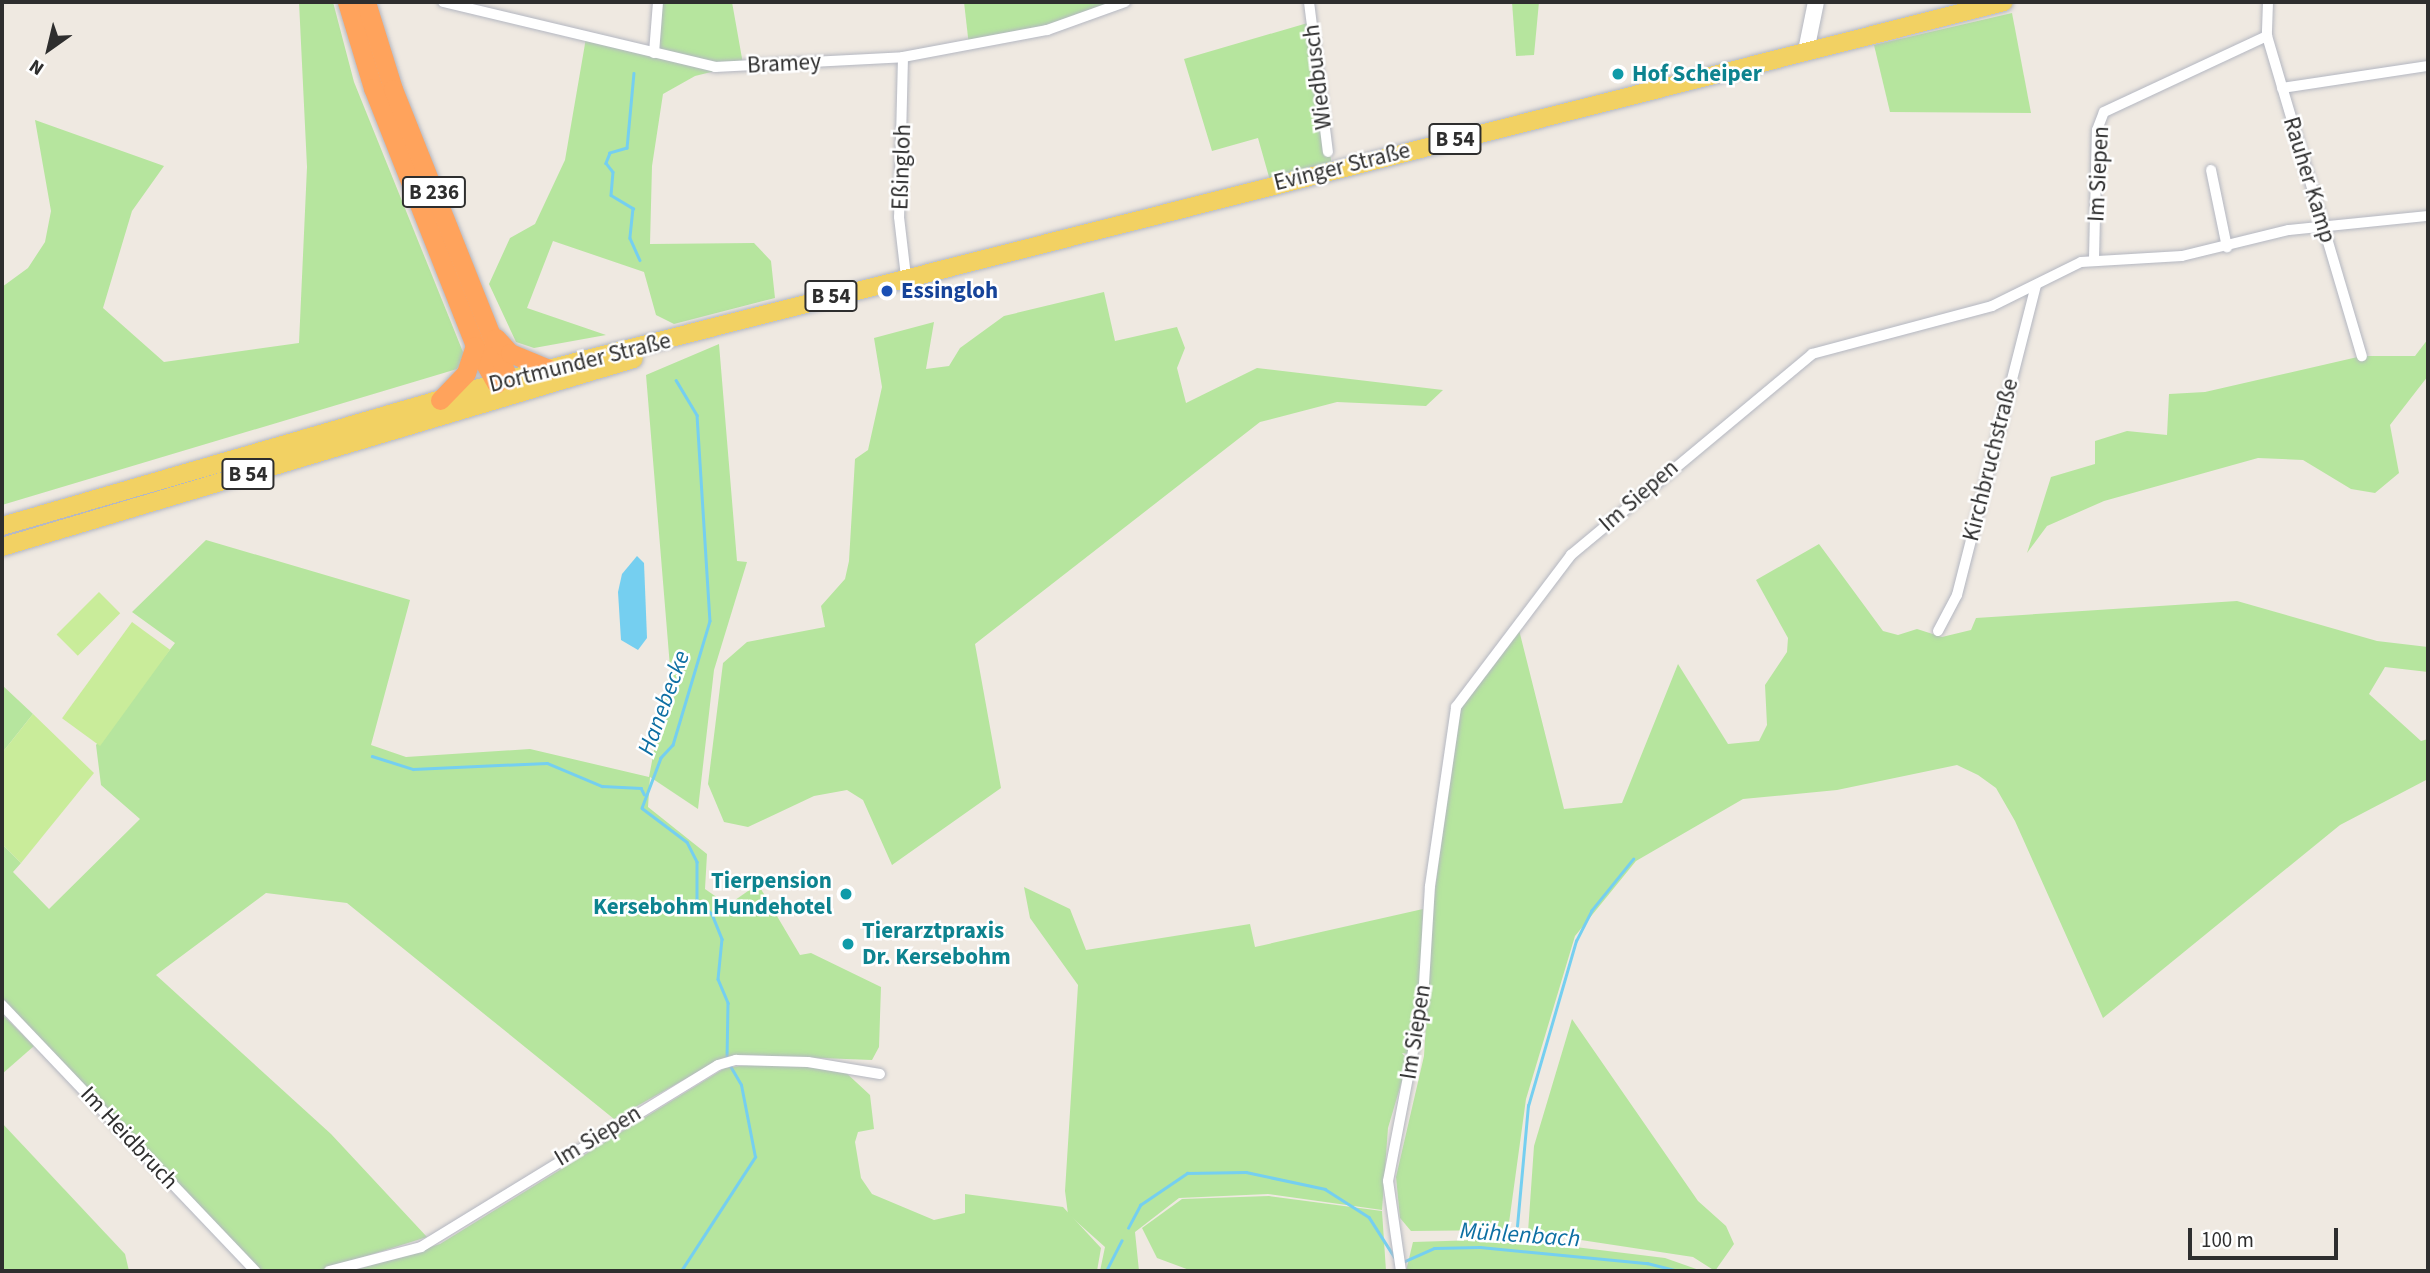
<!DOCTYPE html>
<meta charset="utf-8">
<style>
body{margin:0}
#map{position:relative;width:2430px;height:1273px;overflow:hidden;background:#efe9e1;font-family:"Source Sans 3",sans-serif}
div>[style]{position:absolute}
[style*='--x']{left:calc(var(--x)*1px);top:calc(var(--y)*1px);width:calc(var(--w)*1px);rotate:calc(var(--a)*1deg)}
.green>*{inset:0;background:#b6e59e}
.pitch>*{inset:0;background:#c9ec9a;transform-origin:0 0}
.water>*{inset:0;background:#75cff0}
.stream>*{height:2.5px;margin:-1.25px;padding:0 1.25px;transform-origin:1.25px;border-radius:1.25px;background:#75cff0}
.roads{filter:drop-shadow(0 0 2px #b4b7c1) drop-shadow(0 0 2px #b4b7c1)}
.street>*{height:10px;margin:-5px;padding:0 5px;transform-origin:5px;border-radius:5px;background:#fff}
.secondary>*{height:16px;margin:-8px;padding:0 8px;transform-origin:8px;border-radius:8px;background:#fff}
.primary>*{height:18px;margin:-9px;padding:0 9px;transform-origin:9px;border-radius:9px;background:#f2d163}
.highway>*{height:19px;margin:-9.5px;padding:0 9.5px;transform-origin:9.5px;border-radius:9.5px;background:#ffa35c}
.dots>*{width:19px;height:19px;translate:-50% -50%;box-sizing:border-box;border:4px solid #fff;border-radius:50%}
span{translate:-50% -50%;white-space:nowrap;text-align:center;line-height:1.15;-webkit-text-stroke:5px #fff;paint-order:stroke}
.shield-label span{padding:2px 5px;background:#fff;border:2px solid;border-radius:5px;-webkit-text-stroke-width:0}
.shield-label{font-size:21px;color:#2e2e2e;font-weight:700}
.street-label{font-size:23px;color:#2e2e2e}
.culture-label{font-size:23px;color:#0d838f;font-weight:700}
.left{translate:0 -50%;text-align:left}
.right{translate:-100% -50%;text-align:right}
.transit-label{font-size:23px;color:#164399;font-weight:700}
.water-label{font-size:24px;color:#0d6fa3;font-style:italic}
.frame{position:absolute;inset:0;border:4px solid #2e2e2e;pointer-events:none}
.north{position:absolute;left:14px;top:14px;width:70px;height:70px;-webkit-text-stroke:5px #fff;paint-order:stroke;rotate:214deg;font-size:19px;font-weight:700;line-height:28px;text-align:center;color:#2e2e2e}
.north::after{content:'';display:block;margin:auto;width:24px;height:32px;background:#2e2e2e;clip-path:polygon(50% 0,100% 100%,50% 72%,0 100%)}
.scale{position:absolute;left:2188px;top:1228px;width:150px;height:32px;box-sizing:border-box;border:4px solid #2e2e2e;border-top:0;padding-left:9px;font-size:21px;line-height:24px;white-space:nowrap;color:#2e2e2e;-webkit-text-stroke:5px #fff;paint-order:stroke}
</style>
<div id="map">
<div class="green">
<div style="clip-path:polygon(299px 2px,333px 2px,354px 82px,465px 357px,457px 369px,2px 505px,2px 287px,28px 268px,45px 242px,51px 211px,35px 120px,164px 166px,132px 211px,103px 308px,164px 362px,299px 343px,307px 167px)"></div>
<div style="clip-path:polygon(658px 2px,732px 2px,743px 64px,695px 76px,663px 94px,652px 166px,650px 244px,754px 243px,771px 261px,775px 298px,674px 324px,656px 315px,644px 272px,553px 241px,527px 308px,606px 335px,534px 348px,516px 342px,489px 284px,510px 238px,535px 224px,565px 160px,586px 38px,654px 53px)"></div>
<div style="clip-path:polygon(964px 2px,1125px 2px,1047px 30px,969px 46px)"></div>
<div style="clip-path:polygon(1512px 2px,1539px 2px,1534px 55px,1516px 56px)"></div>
<div style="clip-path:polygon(2012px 13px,2031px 113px,1890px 112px,1874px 45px)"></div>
<div style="clip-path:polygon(1311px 22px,1332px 167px,1271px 184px,1258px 138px,1212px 151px,1184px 59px)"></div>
<div style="clip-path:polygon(1104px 292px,1115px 341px,1177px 327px,1185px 348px,1177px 368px,1186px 403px,1257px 368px,1443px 390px,1426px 406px,1337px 402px,1260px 422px,975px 644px,1001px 788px,892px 865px,863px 800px,847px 790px,814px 796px,748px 827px,724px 822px,708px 784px,723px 663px,747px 642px,825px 627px,821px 606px,845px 579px,849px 561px,855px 459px,868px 450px,882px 387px,874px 338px,934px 322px,926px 369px,949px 366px,960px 348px,1004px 316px)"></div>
<div style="clip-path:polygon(2428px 339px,2428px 376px,2390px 425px,2399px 473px,2375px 493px,2351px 489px,2303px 460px,2258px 458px,2104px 501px,2047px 526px,2027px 553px,2051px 477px,2095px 464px,2095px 441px,2127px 431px,2167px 435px,2169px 394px,2205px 392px,2362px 356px,2415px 356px)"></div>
<div style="clip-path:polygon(719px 344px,737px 561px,747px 562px,714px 670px,698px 809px,650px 777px,648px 807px,707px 854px,705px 889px,728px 905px,758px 884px,800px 955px,811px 953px,881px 987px,879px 1047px,872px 1060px,745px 1055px,719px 1060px,614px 1119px,347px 903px,266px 893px,156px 975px,331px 1134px,427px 1237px,319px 1271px,257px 1271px,2px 1004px,2px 844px,21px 863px,13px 872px,49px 909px,140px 819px,101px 785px,96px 745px,175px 643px,132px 612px,206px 540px,410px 600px,371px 745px,406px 757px,530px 749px,649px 777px,670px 667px,646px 375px)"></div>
<div style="clip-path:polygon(1819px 544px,1883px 631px,1898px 635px,1917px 629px,1942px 637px,1971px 630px,1976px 618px,2237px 601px,2377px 641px,2428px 647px,2428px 672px,2385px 667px,2369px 694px,2421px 741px,2428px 739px,2428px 779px,2340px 825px,2103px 1018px,2015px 821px,1996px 788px,1978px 775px,1957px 765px,1837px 790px,1743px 799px,1636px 861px,1575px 936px,1526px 1099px,1508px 1230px,1411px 1231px,1400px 1218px,1396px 1177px,1424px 1056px,1433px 906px,1458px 709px,1517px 622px,1564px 809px,1622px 803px,1678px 664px,1728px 744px,1759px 741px,1767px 725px,1765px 685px,1787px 652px,1788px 638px,1756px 580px)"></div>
<div style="clip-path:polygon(2px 685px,33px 714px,2px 753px)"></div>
<div style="clip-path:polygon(1024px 887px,1070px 909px,1086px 950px,1250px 924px,1255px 947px,1423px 909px,1420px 1005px,1408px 1054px,1402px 1053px,1408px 1060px,1388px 1128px,1382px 1210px,1268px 1194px,1179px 1198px,1135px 1232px,1139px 1271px,1100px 1271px,1105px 1247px,1068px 1214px,1065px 1191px,1078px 985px,1030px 918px)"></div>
<div style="clip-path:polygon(2px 1014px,34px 1046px,2px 1074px)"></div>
<div style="clip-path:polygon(1572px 1019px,1698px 1201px,1726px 1226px,1734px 1244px,1715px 1271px,1693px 1257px,1528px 1232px,1534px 1146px)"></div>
<div style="clip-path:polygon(754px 1064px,842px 1069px,870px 1095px,874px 1129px,858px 1132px,855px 1142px,861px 1178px,872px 1194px,934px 1220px,965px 1213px,965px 1194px,1063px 1207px,1101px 1248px,1097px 1271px,352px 1271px,440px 1244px,725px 1068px)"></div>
<div style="clip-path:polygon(2px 1123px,125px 1254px,129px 1271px,2px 1271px)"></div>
<div style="clip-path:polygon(1269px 1196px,1382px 1211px,1386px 1271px,1192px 1271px,1157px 1258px,1142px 1228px,1182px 1199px)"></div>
<div style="clip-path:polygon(1510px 1239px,1665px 1258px,1702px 1271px,1406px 1271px,1413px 1242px)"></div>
</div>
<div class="pitch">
<div style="left:99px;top:592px;width:30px;height:60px;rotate:45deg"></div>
<div style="left:132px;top:622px;width:47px;height:119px;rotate:36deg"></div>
<div style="clip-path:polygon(33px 714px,94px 773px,21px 863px,2px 844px,2px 753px)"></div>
</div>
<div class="water">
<div style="clip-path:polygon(637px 556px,644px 563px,647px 638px,638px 650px,621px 640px,618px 592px,622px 574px)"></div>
</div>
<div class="stream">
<div style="--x:634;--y:73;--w:75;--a:95.3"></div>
<div style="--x:627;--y:148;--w:18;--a:164"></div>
<div style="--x:610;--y:153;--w:11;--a:112"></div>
<div style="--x:606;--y:163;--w:11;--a:52"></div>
<div style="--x:613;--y:172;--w:23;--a:95"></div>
<div style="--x:611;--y:195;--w:26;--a:31"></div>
<div style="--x:633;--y:208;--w:30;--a:96"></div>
<div style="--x:630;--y:238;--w:24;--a:66"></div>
<div style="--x:676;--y:380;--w:41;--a:59"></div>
<div style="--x:697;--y:415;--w:206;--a:86.4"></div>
<div style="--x:710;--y:621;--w:129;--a:106.6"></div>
<div style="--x:673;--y:745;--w:18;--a:133"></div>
<div style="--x:661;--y:758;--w:53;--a:110.8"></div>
<div style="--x:642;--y:808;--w:56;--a:37.1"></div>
<div style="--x:687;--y:842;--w:22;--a:63"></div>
<div style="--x:697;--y:862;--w:38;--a:90"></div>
<div style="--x:697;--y:900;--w:21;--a:43"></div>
<div style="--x:712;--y:914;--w:27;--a:68"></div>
<div style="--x:722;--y:939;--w:40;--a:95.7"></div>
<div style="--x:718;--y:979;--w:26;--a:67"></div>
<div style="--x:728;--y:1003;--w:58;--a:91"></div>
<div style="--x:372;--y:756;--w:43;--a:17.6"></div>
<div style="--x:413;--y:769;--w:134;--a:-2.6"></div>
<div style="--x:547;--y:763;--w:60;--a:22.7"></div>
<div style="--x:602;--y:786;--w:39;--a:3"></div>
<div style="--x:641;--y:788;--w:7;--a:63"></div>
<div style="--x:1517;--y:1226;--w:121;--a:-84.8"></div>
<div style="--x:1528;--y:1106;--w:172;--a:-73.8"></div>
<div style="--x:1576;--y:941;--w:34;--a:-63"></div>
<div style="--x:1591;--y:911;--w:67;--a:-51.1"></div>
<div style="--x:1128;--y:1228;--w:26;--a:-62"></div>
<div style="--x:1140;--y:1205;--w:57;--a:-34.2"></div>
<div style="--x:1187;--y:1173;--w:59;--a:-1"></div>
<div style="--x:1246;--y:1172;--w:81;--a:12.1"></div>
<div style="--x:1325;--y:1189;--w:52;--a:32.5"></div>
<div style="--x:1369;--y:1217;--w:52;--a:57.5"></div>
<div style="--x:1403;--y:1262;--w:34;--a:-24"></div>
<div style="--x:1434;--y:1248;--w:46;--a:-1.2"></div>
<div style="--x:1480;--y:1247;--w:168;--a:5.5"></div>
<div style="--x:1647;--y:1263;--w:32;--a:14"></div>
<div style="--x:681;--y:1271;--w:136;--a:-57"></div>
<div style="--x:755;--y:1157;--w:73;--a:-101"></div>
<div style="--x:741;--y:1085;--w:22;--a:-120"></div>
<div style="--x:1106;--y:1271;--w:34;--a:-63"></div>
</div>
<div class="roads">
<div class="street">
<div style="--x:443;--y:2;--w:280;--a:13.4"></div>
<div style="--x:715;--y:67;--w:188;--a:-3"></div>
<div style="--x:903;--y:57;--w:147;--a:-10.6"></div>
<div style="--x:1047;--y:30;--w:83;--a:-19.7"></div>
<div style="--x:1309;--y:2;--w:151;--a:82.8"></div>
<div style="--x:2268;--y:2;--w:34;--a:92"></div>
<div style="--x:2267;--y:36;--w:334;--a:73.5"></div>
<div style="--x:654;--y:53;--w:51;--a:-85.5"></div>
<div style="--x:903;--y:57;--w:160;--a:91.4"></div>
<div style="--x:899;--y:217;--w:60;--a:83.3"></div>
<div style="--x:2282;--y:88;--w:148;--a:-8.6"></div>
<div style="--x:2211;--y:170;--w:79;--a:78.3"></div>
<div style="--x:2094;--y:259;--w:129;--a:-88.7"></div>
<div style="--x:2097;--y:130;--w:19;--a:-69"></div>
<div style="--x:2104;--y:112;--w:180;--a:-25"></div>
<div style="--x:1938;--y:631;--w:41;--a:-62.2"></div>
<div style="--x:1957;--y:595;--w:320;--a:-75.7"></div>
<div style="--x:2;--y:1005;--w:367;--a:46.4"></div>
<div style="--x:329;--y:1271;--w:95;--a:-14.6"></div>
<div style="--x:421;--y:1247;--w:348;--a:-31.5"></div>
<div style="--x:718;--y:1065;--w:19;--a:-16"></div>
<div style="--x:736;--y:1060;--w:72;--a:1.6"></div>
<div style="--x:808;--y:1062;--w:73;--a:9.5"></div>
<div style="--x:1401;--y:1271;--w:91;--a:-98.2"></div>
<div style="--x:1388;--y:1181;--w:184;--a:-79.1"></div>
<div style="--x:1423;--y:1000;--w:114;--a:-86.5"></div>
<div style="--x:1430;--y:886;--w:181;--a:-81.7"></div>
<div style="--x:1456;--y:707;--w:191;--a:-52.9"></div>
<div style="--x:1571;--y:555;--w:314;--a:-39.8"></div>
<div style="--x:1812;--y:354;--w:186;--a:-14.9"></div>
<div style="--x:1992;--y:306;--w:99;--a:-26.3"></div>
<div style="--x:2081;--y:262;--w:101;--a:-3.4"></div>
<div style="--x:2182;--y:256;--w:110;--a:-13.7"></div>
<div style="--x:2289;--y:230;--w:140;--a:-5.8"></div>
</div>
<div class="secondary">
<div style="--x:1806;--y:51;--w:50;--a:-78.5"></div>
</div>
<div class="primary">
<div style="--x:2;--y:526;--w:548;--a:-16.12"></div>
<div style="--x:528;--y:374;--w:1522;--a:-14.15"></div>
<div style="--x:2;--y:547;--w:659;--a:-16.57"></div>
</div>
<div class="highway">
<div style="--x:347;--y:2;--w:90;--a:73.2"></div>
<div style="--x:373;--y:88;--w:277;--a:68.4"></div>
<div style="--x:475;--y:346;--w:43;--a:60.4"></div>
<div style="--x:366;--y:2;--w:91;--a:72.8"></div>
<div style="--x:393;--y:89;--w:313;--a:68.3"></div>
<div style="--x:496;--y:338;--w:21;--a:47"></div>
<div style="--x:510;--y:353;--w:42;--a:22.3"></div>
<div style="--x:440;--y:400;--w:37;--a:-46"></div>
<div style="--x:466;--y:373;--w:28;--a:-72"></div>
</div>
</div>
<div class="dots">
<div style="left:1618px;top:74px;background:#0f9aa8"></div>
<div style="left:887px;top:291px;background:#1a4fb4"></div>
<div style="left:846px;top:894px;background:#0f9aa8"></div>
<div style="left:848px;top:944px;background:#0f9aa8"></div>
</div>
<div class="shield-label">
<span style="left:1455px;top:139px">B 54</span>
<span style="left:434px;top:192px">B 236</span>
<span style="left:831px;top:296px">B 54</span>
<span style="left:248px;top:474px">B 54</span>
</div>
<div class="street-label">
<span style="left:784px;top:64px;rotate:-3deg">Bramey</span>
<span style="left:1318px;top:77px;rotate:-97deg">Wiedbusch</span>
<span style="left:902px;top:167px;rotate:-88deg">Eßingloh</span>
<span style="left:1342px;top:167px;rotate:-14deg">Evinger Straße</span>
<span style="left:2099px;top:174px;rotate:-87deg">Im Siepen</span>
<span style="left:2309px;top:180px;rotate:73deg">Rauher Kamp</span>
<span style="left:580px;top:363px;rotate:-14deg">Dortmunder Straße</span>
<span style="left:1991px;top:460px;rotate:-76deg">Kirchbruchstraße</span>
<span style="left:1639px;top:496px;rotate:-41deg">Im Siepen</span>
<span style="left:1416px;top:1032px;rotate:-81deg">Im Siepen</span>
<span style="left:598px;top:1136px;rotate:-31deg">Im Siepen</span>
<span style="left:129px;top:1138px;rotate:47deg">Im Heidbruch</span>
</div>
<div class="culture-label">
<span class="left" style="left:1632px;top:74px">Hof Scheiper</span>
<span class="right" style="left:832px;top:894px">Tierpension<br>Kersebohm Hundehotel</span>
<span class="left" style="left:862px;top:944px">Tierarztpraxis<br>Dr. Kersebohm</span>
</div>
<div class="transit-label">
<span class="left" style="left:901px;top:291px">Essingloh</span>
</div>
<div class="water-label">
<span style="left:664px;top:703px;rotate:-70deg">Hanebecke</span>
<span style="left:1520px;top:1235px;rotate:4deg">Mühlenbach</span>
</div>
<div class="frame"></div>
<div class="north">N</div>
<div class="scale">100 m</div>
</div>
